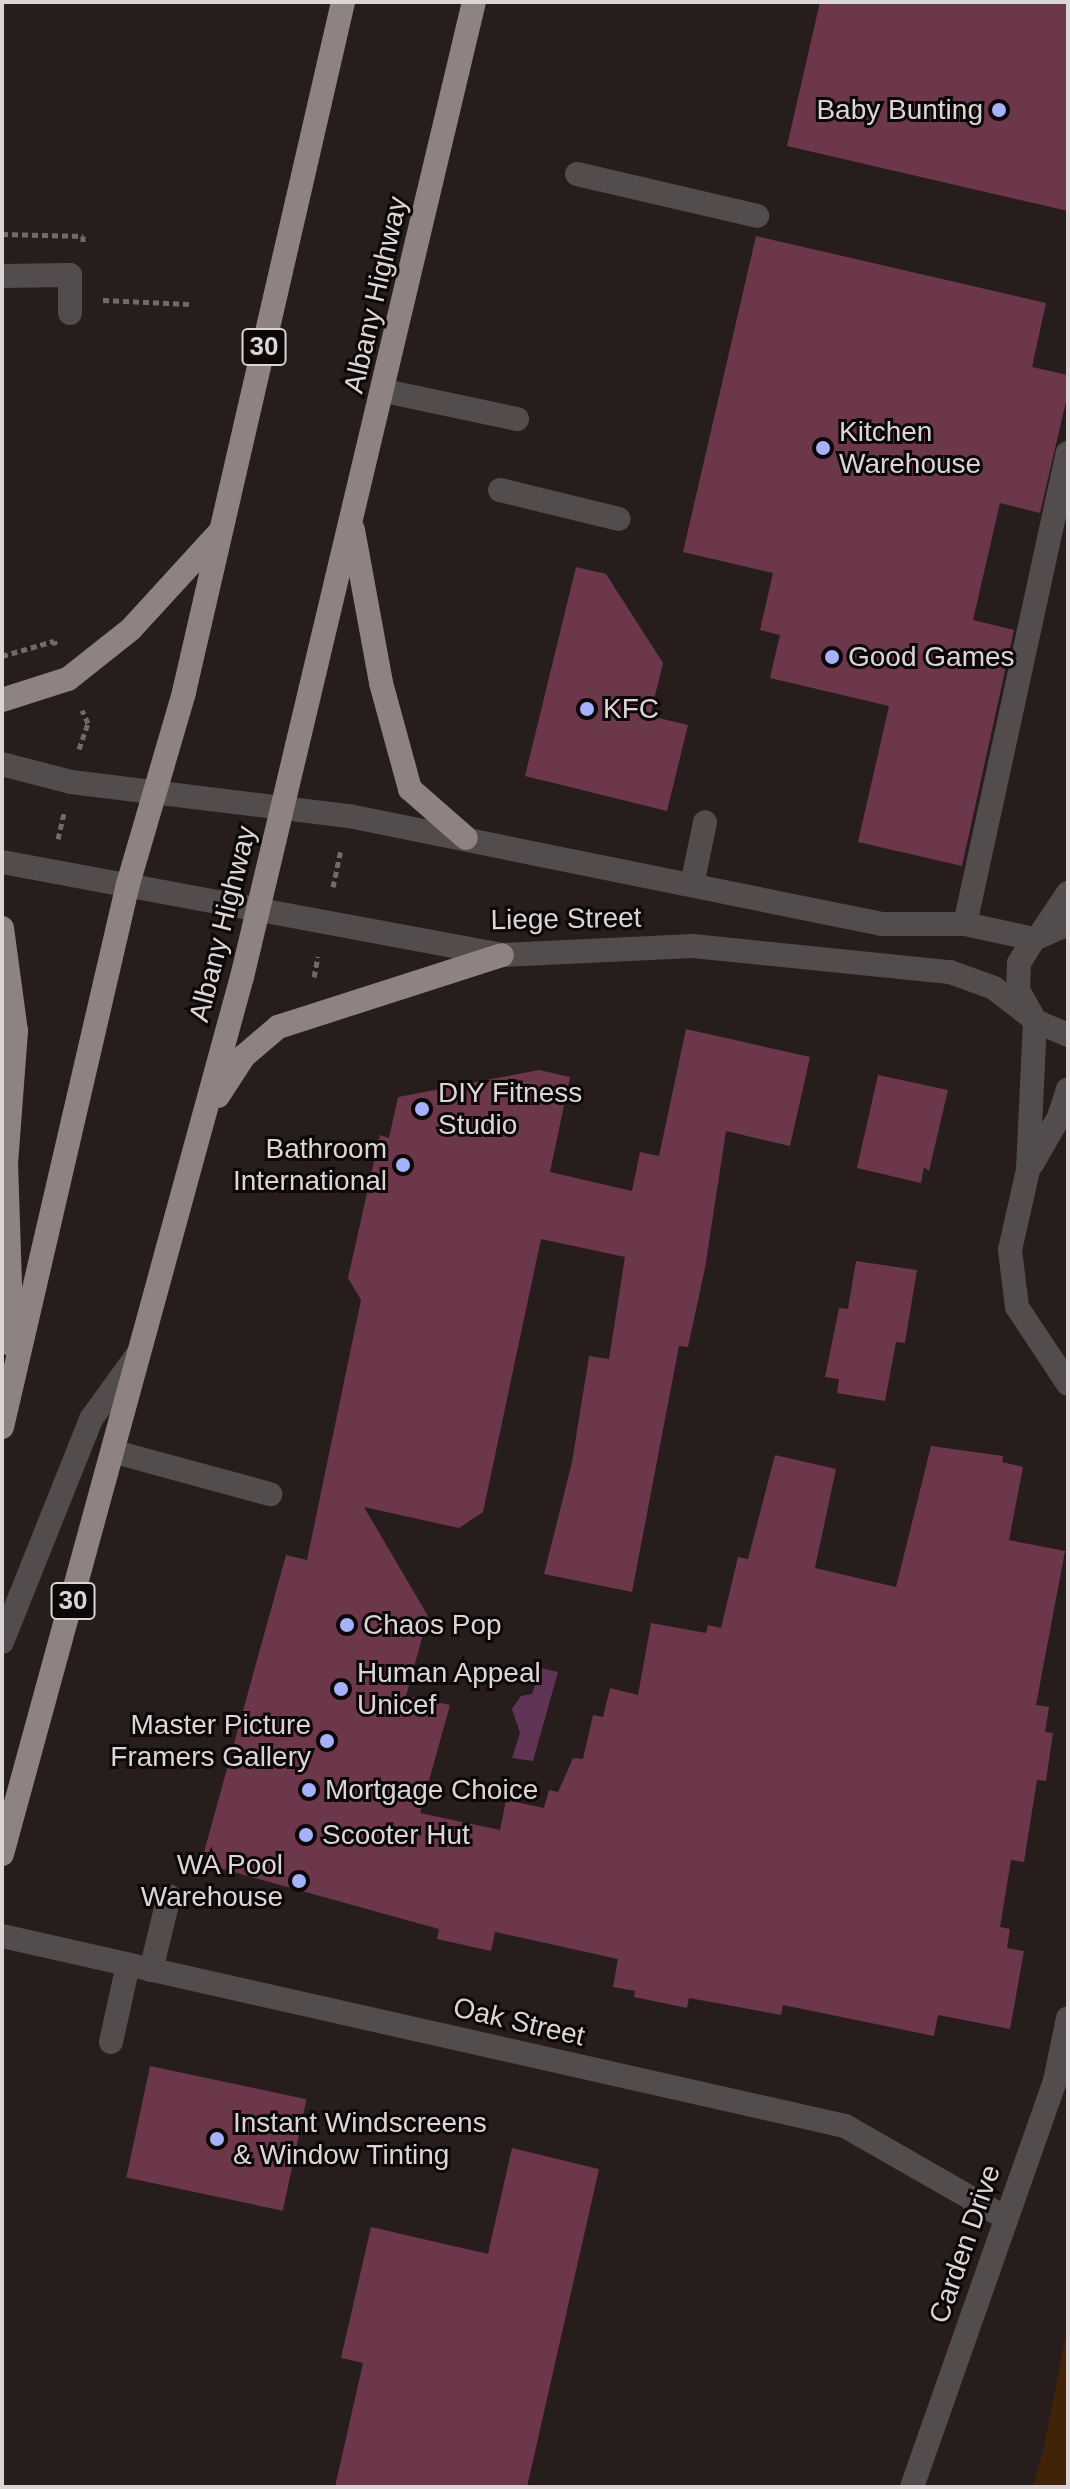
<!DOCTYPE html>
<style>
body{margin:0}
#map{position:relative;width:1070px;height:2489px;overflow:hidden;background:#271d1d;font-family:Arial,sans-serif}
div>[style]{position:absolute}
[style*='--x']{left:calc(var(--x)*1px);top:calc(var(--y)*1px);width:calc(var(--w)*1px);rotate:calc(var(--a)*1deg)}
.green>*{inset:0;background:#412308}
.water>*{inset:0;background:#603454}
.building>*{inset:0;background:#6c374a;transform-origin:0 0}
.path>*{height:5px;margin-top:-2.5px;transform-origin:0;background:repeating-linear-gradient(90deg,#726969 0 6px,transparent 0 10px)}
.service>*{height:24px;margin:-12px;padding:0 12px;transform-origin:12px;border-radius:12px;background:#524d4c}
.minor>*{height:24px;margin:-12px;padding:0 12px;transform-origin:12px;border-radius:12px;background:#524d4c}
.tertiary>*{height:24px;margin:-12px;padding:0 12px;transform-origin:12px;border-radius:12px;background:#524d4c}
.trunk>*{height:24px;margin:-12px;padding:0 12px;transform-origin:12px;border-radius:12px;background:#8e8380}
.dots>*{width:22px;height:22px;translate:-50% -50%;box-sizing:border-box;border:4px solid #0d0808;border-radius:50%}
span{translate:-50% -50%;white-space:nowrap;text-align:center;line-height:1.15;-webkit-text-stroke:6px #0d0808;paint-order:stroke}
.shield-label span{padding:2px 6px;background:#0d0808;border:2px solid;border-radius:6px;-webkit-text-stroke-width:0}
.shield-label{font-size:26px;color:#dcd5d5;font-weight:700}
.poi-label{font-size:28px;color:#dcd5d5}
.right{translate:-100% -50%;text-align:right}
.left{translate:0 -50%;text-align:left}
.street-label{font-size:28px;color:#dcd5d5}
.frame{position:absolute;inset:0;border:4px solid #dcd5d5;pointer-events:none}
</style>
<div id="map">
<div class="green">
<div style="clip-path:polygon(1068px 2324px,1068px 2487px,1033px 2487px,1044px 2447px)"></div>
</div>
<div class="water">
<div style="clip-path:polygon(541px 1668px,558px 1672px,533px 1761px,512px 1758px,520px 1733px,512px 1709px,521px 1696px,532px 1694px)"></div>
</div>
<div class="building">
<div style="clip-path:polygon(820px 2px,1068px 2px,1068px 211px,787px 146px)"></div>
<div style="clip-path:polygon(756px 236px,1046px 303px,1032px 367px,1068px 375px,1068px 393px,1040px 513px,1000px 503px,973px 620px,1014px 630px,962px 866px,858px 842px,889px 706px,770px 678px,780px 635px,760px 630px,773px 573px,683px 552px)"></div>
<div style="clip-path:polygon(576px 567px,606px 574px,663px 663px,650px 716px,688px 725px,667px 811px,525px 776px)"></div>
<div style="clip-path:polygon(686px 1029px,810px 1057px,790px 1146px,726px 1131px,705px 1268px,688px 1347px,679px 1346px,632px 1592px,544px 1574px,572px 1462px,589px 1356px,609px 1359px,625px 1257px,541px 1239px,483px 1512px,459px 1528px,364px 1507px,428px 1616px,406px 1696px,450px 1705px,420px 1813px,500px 1830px,506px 1800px,544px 1808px,549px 1790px,558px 1792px,573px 1758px,583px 1759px,593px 1715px,603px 1717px,610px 1688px,638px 1695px,651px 1623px,706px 1633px,708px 1625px,721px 1628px,738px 1557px,748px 1559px,775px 1455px,836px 1469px,815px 1568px,896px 1587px,931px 1446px,1003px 1456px,1002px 1462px,1023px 1467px,1009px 1540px,1065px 1551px,1036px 1705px,1049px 1707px,1045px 1732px,1053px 1733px,1046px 1781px,1037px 1780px,1024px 1862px,1011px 1860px,1000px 1927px,1010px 1929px,1007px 1948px,1024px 1951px,1010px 2029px,938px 2015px,934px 2036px,783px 2005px,781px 2015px,689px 1998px,687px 2008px,634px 1997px,635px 1991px,613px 1987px,618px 1959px,495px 1932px,491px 1951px,437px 1939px,439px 1929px,201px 1863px,286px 1555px,307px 1560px,361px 1300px,348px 1278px,380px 1135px,389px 1138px,398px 1097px,539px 1070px,570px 1077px,550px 1172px,632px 1191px,640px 1152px,659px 1156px)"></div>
<div style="clip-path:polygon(878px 1075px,948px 1090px,929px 1171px,924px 1167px,921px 1183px,857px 1168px)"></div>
<div style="clip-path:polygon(856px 1261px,917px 1270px,905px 1343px,896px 1342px,885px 1401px,837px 1393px,839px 1379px,825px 1377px,839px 1308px,848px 1309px)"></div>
<div style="left:150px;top:2066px;width:160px;height:114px;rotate:12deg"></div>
<div style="clip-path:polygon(512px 2148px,599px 2169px,527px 2487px,335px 2487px,363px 2363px,341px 2358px,371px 2227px,488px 2254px)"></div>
</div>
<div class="path">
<div style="--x:2;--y:234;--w:81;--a:1.4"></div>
<div style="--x:83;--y:236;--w:6;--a:90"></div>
<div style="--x:103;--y:300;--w:86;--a:2.7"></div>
<div style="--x:2;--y:656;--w:54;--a:-16.1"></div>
<div style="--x:54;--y:641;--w:4;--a:63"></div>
<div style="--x:79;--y:749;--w:28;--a:-71"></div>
<div style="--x:88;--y:723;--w:14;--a:-115"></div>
<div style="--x:58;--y:839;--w:27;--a:-77"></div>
<div style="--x:333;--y:887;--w:38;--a:-78"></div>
<div style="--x:314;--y:977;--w:21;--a:-79"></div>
</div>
<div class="service">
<div style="--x:577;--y:174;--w:185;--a:13.1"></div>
<div style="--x:2;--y:276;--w:68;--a:-0.8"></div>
<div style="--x:70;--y:275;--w:38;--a:90"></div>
<div style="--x:385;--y:391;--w:135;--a:12"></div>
<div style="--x:500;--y:490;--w:122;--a:13.7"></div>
<div style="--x:692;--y:885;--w:64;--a:-78.3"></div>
<div style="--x:965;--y:924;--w:482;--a:-77.7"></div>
<div style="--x:115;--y:1452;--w:161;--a:15.2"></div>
<div style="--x:2;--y:1642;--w:240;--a:-68.2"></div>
<div style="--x:91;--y:1419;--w:80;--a:-54.1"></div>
<div style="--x:151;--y:1970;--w:76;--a:-76.3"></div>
<div style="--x:111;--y:2042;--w:79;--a:-77.6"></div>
</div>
<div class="minor">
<div style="--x:1042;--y:932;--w:47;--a:-56.3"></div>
<div style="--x:2;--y:1936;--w:864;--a:12.7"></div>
<div style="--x:845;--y:2126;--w:183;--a:29.8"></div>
</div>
<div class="tertiary">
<div style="--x:2;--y:764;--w:71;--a:14.6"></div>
<div style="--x:71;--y:782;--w:280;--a:7"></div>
<div style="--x:349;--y:816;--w:544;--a:11.45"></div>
<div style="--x:882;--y:924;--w:83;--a:0"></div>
<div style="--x:965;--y:924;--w:71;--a:12.3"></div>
<div style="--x:2;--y:862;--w:509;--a:10.54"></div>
<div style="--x:502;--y:955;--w:191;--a:-2.7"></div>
<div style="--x:693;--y:946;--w:258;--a:5.8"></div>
<div style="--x:950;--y:972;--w:47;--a:20"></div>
<div style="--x:994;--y:988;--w:46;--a:37.9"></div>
<div style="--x:1068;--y:924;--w:37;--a:156"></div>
<div style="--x:1034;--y:939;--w:28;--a:122"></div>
<div style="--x:1019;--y:963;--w:27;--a:92"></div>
<div style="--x:1018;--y:990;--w:35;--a:61"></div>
<div style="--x:1035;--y:1021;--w:36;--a:23"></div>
<div style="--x:1035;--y:1021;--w:149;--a:92.7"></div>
<div style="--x:1028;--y:1170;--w:82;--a:102.7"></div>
<div style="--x:1010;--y:1250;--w:57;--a:83"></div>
<div style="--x:1017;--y:1307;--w:92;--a:56.5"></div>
<div style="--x:1032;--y:1164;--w:54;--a:-60.1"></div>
<div style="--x:1059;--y:1117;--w:29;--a:-72"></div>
<div style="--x:912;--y:2487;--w:430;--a:-70.6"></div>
<div style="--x:1055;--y:2081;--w:64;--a:-78.3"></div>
</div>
<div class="trunk">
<div style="--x:353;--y:530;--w:156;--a:79.6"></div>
<div style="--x:381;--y:683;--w:110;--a:74.7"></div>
<div style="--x:410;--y:789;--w:74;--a:41.2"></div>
<div style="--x:2;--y:700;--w:69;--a:-17.7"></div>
<div style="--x:68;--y:679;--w:80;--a:-38.4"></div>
<div style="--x:131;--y:629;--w:132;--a:-47.5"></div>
<div style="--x:2;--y:928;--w:104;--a:82.3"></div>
<div style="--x:16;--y:1031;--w:132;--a:94.3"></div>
<div style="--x:6;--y:1163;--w:182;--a:88.1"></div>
<div style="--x:218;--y:1096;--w:48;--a:-57"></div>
<div style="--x:244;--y:1056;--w:45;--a:-40.5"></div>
<div style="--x:278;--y:1027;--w:235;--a:-17.8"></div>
<div style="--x:2;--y:1427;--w:557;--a:-76.94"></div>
<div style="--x:128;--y:884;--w:200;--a:-73.7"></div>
<div style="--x:184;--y:692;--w:708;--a:-77.02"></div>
<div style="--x:2;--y:1854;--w:909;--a:-74.7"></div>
<div style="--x:242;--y:977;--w:1002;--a:-76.62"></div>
</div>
<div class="dots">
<div style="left:999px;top:110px;background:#a6b1fc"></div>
<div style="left:823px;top:448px;background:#a6b1fc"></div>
<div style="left:832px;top:657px;background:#a6b1fc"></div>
<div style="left:587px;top:709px;background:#a6b1fc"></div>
<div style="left:422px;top:1109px;background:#a6b1fc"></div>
<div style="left:403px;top:1165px;background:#a6b1fc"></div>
<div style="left:347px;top:1625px;background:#a6b1fc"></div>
<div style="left:341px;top:1689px;background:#a6b1fc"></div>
<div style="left:327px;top:1741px;background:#a6b1fc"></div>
<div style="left:309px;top:1790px;background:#a6b1fc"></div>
<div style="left:306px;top:1835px;background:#a6b1fc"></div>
<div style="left:299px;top:1881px;background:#a6b1fc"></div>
<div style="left:217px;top:2139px;background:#a6b1fc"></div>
</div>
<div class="shield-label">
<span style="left:264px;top:347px">30</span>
<span style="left:73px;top:1601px">30</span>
</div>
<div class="poi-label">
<span class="right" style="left:983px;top:110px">Baby Bunting</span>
<span class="left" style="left:839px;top:448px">Kitchen<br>Warehouse</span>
<span class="left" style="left:848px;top:657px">Good Games</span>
<span class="left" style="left:603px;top:709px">KFC</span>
<span class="left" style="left:438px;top:1109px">DIY Fitness<br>Studio</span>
<span class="right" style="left:387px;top:1165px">Bathroom<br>International</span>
<span class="left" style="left:363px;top:1625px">Chaos Pop</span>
<span class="left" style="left:357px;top:1689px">Human Appeal<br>Unicef</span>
<span class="right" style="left:311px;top:1741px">Master Picture<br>Framers Gallery</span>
<span class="left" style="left:325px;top:1790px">Mortgage Choice</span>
<span class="left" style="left:322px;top:1835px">Scooter Hut</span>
<span class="right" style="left:283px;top:1881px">WA Pool<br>Warehouse</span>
<span class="left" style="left:233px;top:2139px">Instant Windscreens<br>&amp; Window Tinting</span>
</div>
<div class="street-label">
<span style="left:376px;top:295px;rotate:-77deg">Albany Highway</span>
<span style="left:566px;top:919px;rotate:-1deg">Liege Street</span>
<span style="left:223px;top:924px;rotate:-76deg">Albany Highway</span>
<span style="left:519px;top:2022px;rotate:13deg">Oak Street</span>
<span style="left:965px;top:2244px;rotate:-71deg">Carden Drive</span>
</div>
<div class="frame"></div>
</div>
